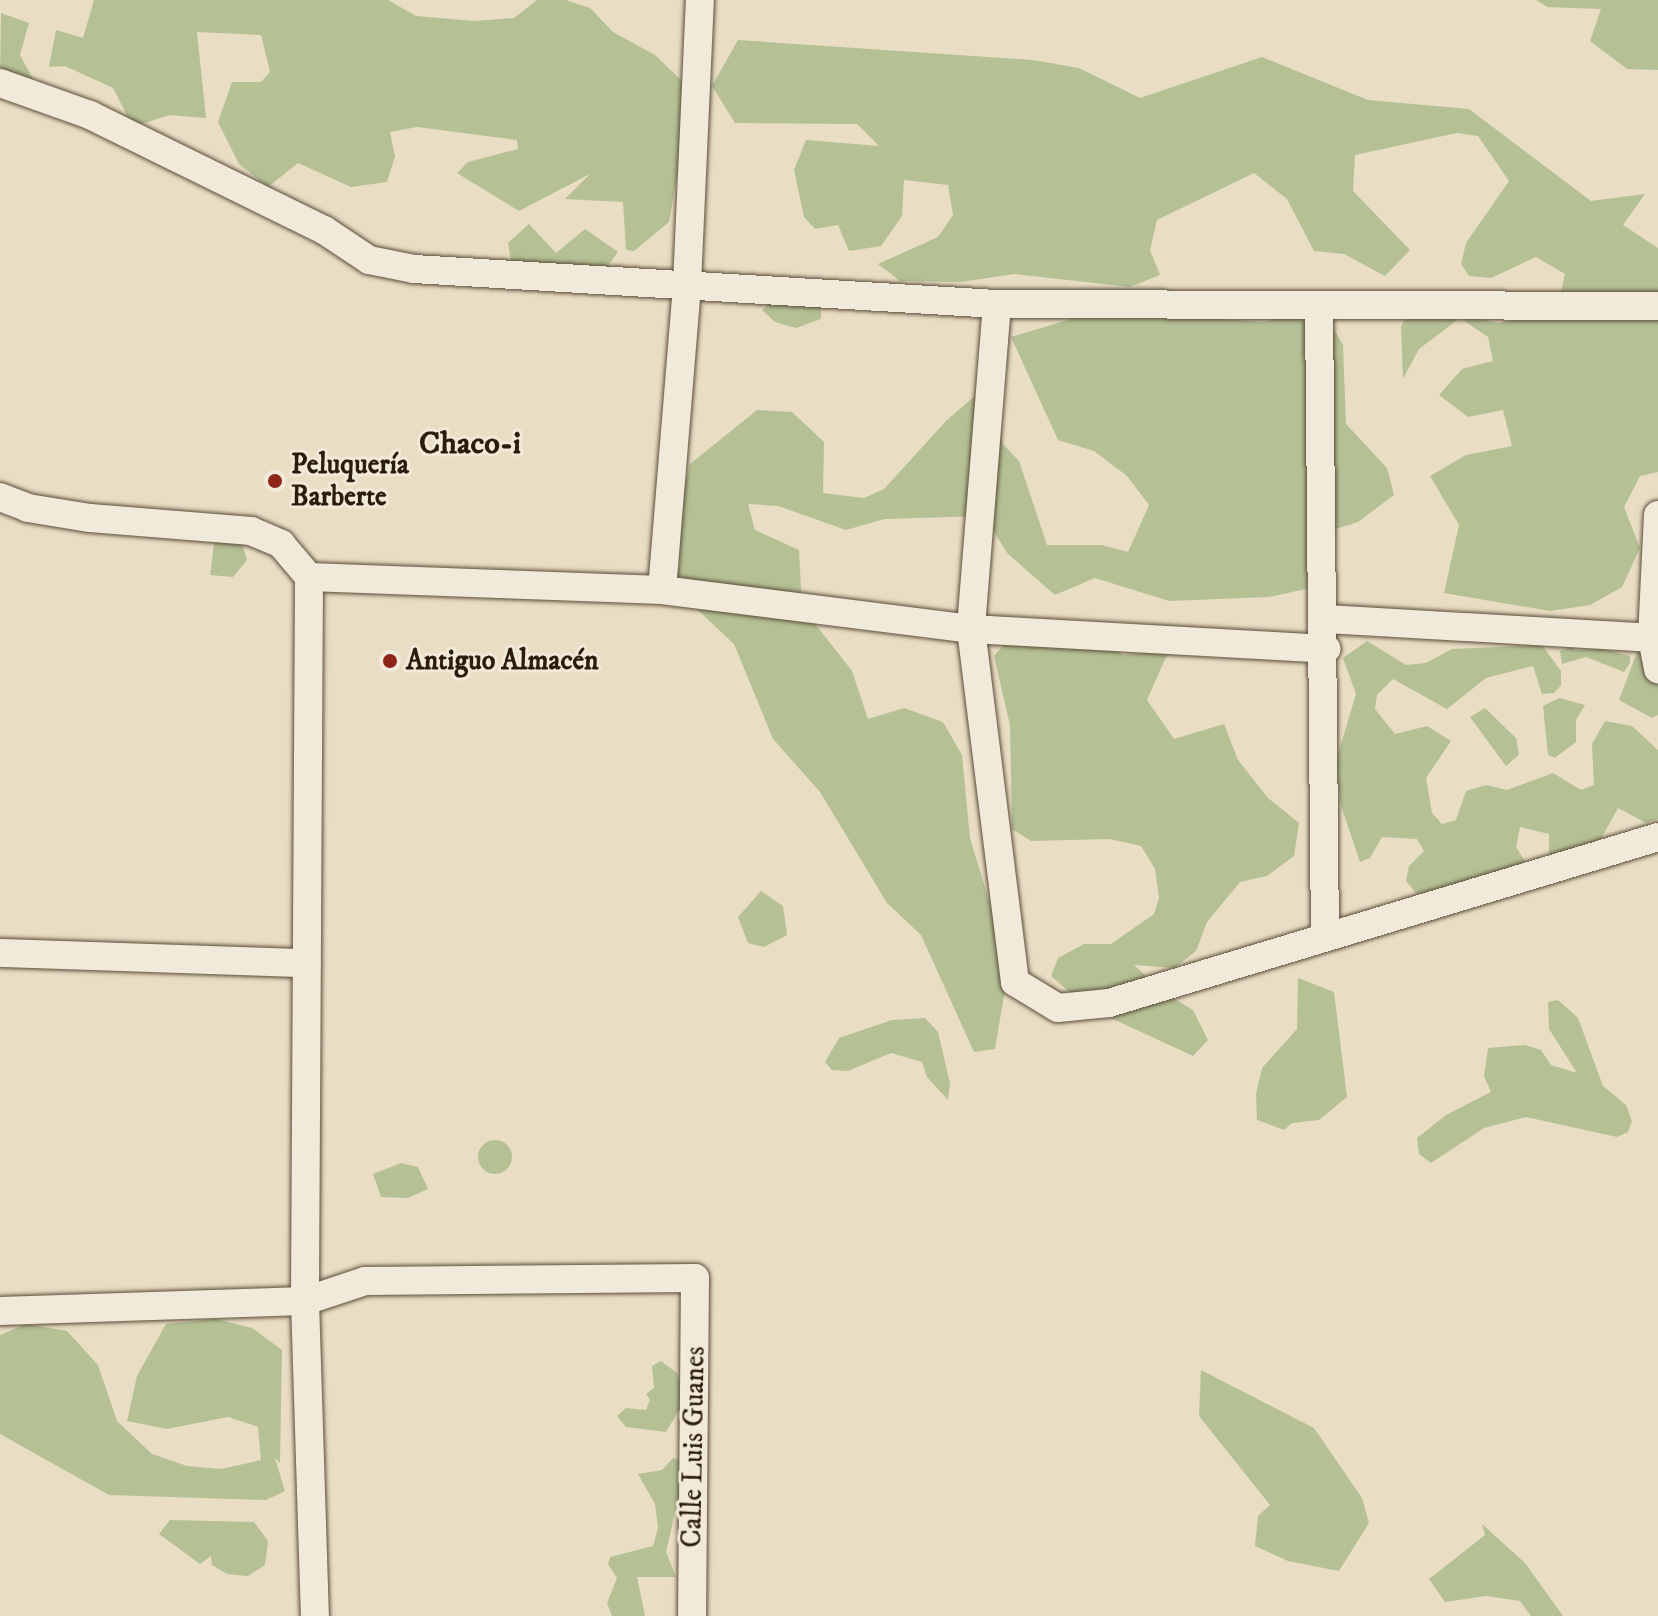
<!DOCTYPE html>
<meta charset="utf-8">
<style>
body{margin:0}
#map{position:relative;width:1658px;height:1616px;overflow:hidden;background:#e9ddc4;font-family:"IM FELL DW Pica",serif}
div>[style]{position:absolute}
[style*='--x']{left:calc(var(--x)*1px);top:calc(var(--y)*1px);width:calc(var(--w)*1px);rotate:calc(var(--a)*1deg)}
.green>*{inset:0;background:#b5c195}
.round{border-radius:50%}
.roads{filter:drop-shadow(0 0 2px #5b4d39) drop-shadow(0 0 2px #5b4d39)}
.minor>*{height:28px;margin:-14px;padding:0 14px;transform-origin:14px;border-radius:14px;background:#f1e9d9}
.dots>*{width:22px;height:22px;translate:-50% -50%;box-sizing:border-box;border:4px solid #f1e9d9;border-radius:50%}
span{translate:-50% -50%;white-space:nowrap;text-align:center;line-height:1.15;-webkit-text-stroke:6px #f1e9d9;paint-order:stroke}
.poi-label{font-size:28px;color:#2c1d0b;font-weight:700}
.left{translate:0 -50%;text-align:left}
.street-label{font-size:28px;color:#2c1d0b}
.quarter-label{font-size:32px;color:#2c1d0b;font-weight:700}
</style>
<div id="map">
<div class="green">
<div style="clip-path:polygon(94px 0,388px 0,416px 16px,474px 21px,514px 18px,537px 0,566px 0,590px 8px,613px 32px,655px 55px,703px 101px,680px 159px,669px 222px,634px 251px,626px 250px,623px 202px,565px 199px,590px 174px,519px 211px,457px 173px,468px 162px,518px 149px,517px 140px,417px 127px,390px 132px,395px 156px,387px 182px,351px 187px,298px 163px,268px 187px,239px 164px,218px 122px,232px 82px,261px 82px,270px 72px,261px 35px,197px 32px,206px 118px,169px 115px,133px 127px,113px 88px,65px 66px,49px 67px,56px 30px,83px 38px)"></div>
<div style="clip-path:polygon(1536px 0,1658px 0,1658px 70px,1627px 69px,1590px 41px,1601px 9px,1547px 7px)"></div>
<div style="clip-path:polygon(1px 13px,29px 23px,20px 55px,34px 81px,0 79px)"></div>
<div style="clip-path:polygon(738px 40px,1033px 60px,1079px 68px,1140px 98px,1262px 57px,1368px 100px,1469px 109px,1591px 201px,1645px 194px,1623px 225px,1658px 248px,1658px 472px,1640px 476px,1624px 507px,1640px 548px,1622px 587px,1590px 605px,1550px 611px,1444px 593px,1459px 525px,1430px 476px,1466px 455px,1512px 446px,1503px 410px,1468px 417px,1439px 395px,1462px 369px,1493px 361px,1488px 337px,1460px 318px,1419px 349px,1403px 379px,1401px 327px,1412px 303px,1498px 323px,1556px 313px,1565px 274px,1536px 257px,1491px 278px,1469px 276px,1461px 264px,1466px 243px,1509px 181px,1478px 136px,1457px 133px,1355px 155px,1353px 191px,1410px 250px,1385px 276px,1344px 254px,1314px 251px,1287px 199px,1254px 173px,1157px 220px,1150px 250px,1160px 275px,1130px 287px,1014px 274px,961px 282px,900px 281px,878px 264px,938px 237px,953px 215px,948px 185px,904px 180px,902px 216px,881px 246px,849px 251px,838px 225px,815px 229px,804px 217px,794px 170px,806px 140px,879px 146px,857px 124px,735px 123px,712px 86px)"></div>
<div style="clip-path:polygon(529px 224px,556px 253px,585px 229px,618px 252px,608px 266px,596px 271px,511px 261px,508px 243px)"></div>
<div style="clip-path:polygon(1158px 293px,1208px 318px,1264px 322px,1307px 309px,1330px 322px,1343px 345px,1346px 424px,1387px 468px,1394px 495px,1358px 522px,1329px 531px,1329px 584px,1269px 597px,1169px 601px,1095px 578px,1055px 595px,1008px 554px,984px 516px,885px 519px,846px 530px,778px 506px,748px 504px,755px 530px,799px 550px,802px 607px,852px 671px,868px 719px,904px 708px,943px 722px,962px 755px,970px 838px,1009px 966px,995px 1049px,974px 1052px,921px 935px,887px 903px,820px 792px,773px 739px,734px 644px,671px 585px,680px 565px,677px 521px,690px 464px,757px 410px,792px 412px,824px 442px,823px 493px,864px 498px,884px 489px,947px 420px,997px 377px,1002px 443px,1019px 461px,1047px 545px,1102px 545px,1128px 552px,1149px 505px,1127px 476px,1094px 451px,1058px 440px,1011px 337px)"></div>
<div style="clip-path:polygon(779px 295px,821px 298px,821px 319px,796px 328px,775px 322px,762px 310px)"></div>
<div style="clip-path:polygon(215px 537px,242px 544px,247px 560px,233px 577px,210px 575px)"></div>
<div style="clip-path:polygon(1013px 634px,1098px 641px,1124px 655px,1175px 651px,1166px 657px,1147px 700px,1174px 739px,1224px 724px,1238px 760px,1268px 798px,1299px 823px,1294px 856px,1267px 876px,1240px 882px,1207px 922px,1196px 951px,1174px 968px,1134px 965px,1163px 992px,1193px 1010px,1208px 1040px,1193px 1056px,1087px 1007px,1051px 976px,1058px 958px,1084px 944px,1111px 944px,1154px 914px,1159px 898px,1155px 869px,1141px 846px,1109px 839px,1031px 841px,1012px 829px,1010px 725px,994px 656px)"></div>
<div style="clip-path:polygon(1367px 641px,1406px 665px,1426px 663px,1452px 649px,1542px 645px,1561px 671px,1561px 685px,1554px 693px,1542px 694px,1533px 666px,1486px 678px,1447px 709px,1393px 679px,1377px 695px,1375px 709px,1395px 734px,1427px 726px,1451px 741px,1426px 778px,1432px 813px,1442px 824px,1456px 820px,1466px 791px,1486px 785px,1507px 790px,1553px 773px,1581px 790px,1594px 785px,1592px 744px,1605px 721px,1632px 726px,1658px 750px,1658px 819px,1646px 823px,1618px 808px,1595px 850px,1549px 861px,1549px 834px,1520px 827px,1516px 847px,1525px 861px,1521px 875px,1436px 899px,1416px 893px,1406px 881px,1409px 866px,1424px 851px,1417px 839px,1382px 837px,1370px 858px,1360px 862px,1341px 806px,1336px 761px,1356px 694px,1343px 658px)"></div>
<div style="clip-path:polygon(1640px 644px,1658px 645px,1658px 715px,1652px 718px,1619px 700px)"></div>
<div style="clip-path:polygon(1574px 646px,1574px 650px,1603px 649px,1630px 656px,1630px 663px,1624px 672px,1586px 657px,1562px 664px,1560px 651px)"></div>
<div style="clip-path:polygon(1559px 698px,1585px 705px,1576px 720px,1576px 742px,1555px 758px,1548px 755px,1543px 706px)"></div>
<div style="clip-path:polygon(1485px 708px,1516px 738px,1519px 755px,1506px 766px,1470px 717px)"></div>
<div style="clip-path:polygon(761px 891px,783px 906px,787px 935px,764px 947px,748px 943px,738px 917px)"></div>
<div style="clip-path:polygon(1298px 978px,1334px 992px,1347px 1097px,1319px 1120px,1292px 1123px,1284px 1130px,1257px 1120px,1256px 1094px,1262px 1068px,1297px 1029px)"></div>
<div style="clip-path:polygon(1558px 1000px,1578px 1018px,1603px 1086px,1626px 1105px,1632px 1121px,1628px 1132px,1617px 1137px,1526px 1117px,1484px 1128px,1431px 1163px,1419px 1154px,1417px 1138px,1446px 1115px,1491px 1092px,1484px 1076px,1488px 1048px,1525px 1045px,1541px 1050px,1551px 1065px,1577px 1073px,1549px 1029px,1548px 1002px)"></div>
<div style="clip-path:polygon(925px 1018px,938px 1032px,950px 1083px,948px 1100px,927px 1077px,922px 1062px,891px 1053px,848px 1071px,832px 1070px,825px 1062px,839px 1038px,892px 1020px)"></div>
<div class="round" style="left:478px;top:1140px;width:34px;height:34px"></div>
<div style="clip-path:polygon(401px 1163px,418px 1167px,428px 1189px,408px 1198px,381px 1197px,373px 1174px)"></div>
<div style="clip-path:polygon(216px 1319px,252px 1328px,282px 1350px,280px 1463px,275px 1458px,285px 1491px,266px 1500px,109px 1495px,0 1434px,0 1335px,26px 1324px,67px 1331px,98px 1365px,117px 1421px,152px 1454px,187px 1466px,221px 1469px,261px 1460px,258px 1427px,228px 1417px,167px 1429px,127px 1421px,137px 1376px,166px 1324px)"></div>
<div style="clip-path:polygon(661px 1361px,677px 1373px,686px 1398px,666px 1432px,626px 1427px,617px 1416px,626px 1408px,646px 1410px,650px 1400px,646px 1394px,654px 1388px,652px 1366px)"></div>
<div style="clip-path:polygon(1201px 1370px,1314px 1428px,1362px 1498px,1369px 1523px,1339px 1571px,1288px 1561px,1255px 1546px,1258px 1516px,1270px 1505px,1199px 1416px)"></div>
<div style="clip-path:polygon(673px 1458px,686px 1464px,666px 1552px,676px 1577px,637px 1577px,645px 1616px,612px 1616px,607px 1603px,617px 1578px,608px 1564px,610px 1557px,653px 1546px,658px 1528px,655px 1504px,638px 1474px,662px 1470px)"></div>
<div style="clip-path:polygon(170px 1520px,254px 1522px,268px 1541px,265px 1565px,248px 1576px,227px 1574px,212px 1565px,211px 1556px,200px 1564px,159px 1534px)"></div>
<div style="clip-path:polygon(1482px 1524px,1525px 1563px,1563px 1616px,1531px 1616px,1520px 1601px,1486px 1596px,1445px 1602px,1429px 1579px,1485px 1535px)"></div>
</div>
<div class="roads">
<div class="minor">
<div style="--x:0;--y:83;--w:96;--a:19.6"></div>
<div style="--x:90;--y:115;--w:261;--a:26.2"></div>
<div style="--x:324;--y:230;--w:54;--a:33.7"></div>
<div style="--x:369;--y:260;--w:46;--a:11.3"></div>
<div style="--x:414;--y:269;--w:584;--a:3.44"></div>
<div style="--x:997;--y:304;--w:661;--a:0.17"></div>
<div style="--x:997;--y:304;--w:326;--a:94.6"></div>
<div style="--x:971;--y:629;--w:356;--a:82.9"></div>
<div style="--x:1015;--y:982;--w:50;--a:31.2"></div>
<div style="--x:1058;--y:1008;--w:51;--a:-5.6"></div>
<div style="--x:1109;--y:1003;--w:574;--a:-16.82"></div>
<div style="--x:1319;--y:305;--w:631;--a:89.46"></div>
<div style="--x:0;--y:497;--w:30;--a:21"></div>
<div style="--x:28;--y:508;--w:63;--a:9.2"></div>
<div style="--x:90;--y:518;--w:162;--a:4.6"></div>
<div style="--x:251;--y:531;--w:33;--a:23"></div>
<div style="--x:281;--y:544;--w:43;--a:49.7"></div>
<div style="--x:309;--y:577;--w:724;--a:90.32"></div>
<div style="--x:305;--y:1301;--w:315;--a:88.2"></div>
<div style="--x:1658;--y:515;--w:123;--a:92.8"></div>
<div style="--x:1652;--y:638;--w:32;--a:79"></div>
<div style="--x:309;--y:577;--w:353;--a:2.1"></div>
<div style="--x:662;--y:590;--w:311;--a:7.2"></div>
<div style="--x:971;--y:629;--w:356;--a:3.2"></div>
<div style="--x:662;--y:590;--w:307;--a:-85.3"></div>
<div style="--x:687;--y:284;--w:284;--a:-87.4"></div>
<div style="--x:1326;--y:619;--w:333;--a:3.3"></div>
<div style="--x:0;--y:953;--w:307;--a:1.9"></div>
<div style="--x:0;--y:1311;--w:305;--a:-1.9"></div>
<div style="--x:305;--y:1301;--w:63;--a:-18.4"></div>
<div style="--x:365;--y:1281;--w:330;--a:-0.5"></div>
<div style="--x:695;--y:1278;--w:338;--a:90.5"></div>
</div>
</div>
<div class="dots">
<div style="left:275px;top:481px;background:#8f2418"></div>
<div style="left:390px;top:661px;background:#8f2418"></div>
</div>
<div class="poi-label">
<span class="left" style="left:291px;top:481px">Peluquería<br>Barberte</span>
<span class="left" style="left:406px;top:661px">Antiguo Almacén</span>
</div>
<div class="street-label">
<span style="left:694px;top:1447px;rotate:-89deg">Calle Luis Guanes</span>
</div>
<div class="quarter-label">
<span style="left:470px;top:444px">Chaco-i</span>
</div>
</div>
